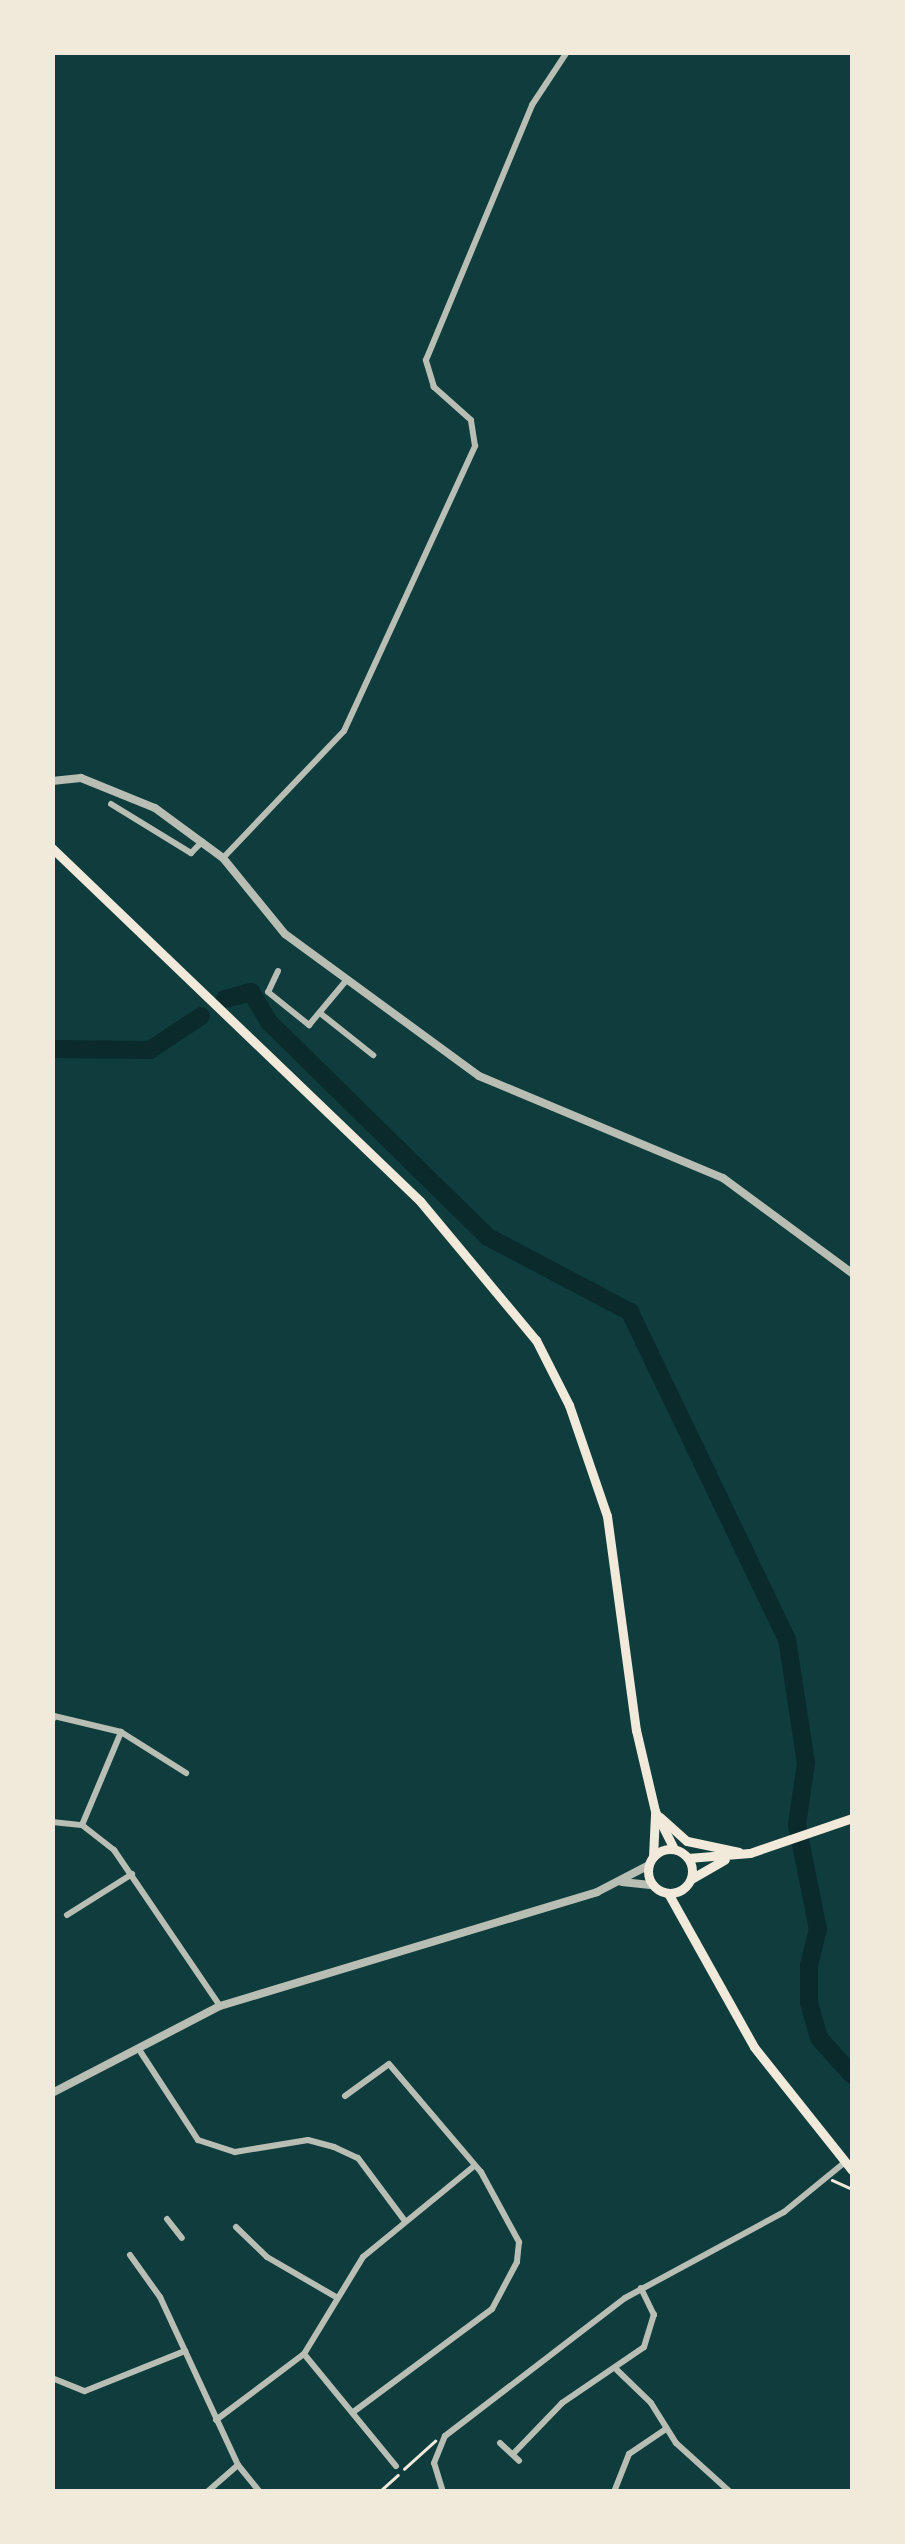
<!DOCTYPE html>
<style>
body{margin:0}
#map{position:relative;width:905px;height:2544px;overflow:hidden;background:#0f3d3e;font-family:"Open Sans",sans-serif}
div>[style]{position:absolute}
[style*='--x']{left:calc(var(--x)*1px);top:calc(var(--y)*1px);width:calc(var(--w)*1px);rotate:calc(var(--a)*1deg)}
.river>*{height:18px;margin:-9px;padding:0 9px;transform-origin:9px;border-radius:9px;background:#0a2a2b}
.path>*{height:2.5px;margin:-1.25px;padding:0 1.25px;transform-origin:1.25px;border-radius:1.25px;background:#f1e9da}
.minor>*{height:6px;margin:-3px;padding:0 3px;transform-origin:3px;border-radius:3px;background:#b8beb3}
.tertiary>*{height:8px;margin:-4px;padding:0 4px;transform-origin:4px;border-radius:4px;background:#b8beb3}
.secondary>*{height:9px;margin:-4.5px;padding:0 4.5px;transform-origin:4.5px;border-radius:4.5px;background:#f1e9da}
.primary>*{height:9px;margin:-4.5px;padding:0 4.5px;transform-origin:4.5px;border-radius:4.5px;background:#f1e9da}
.primary>.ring{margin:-4.5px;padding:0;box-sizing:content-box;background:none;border:9px solid #f1e9da;border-radius:50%}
span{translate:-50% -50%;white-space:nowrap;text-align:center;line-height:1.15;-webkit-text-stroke:8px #f1e9da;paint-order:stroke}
.frame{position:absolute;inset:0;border:55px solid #f1e9da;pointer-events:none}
</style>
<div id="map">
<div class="river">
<div style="--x:225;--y:999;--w:27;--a:-15"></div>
<div style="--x:251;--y:992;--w:35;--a:59"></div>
<div style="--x:269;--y:1022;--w:307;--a:44.5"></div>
<div style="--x:488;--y:1237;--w:161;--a:27.8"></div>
<div style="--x:630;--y:1312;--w:363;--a:64.4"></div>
<div style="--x:787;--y:1639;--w:125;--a:81.3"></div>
<div style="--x:806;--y:1763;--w:63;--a:98.3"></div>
<div style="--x:797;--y:1825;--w:106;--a:78.6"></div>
<div style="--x:818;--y:1929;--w:37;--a:104"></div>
<div style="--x:809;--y:1965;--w:38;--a:90"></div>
<div style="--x:809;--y:2003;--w:36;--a:74"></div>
<div style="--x:819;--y:2038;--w:50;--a:48.3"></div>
<div style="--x:52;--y:1049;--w:98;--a:0.6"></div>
<div style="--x:150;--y:1050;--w:61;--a:-33.7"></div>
</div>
<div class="path">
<div style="--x:832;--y:2180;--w:22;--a:24"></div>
<div style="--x:404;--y:2469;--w:42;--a:-42.1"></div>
<div style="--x:379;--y:2492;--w:25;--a:-42"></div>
</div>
<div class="minor">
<div style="--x:111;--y:804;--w:94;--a:31.5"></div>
<div style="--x:191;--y:853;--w:16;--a:-45"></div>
<div style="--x:223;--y:858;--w:175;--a:-46.4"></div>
<div style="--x:344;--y:731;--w:314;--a:-65.3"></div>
<div style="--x:475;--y:446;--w:26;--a:-99"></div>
<div style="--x:471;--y:420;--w:50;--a:-138.3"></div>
<div style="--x:434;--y:387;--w:28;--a:-107"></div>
<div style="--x:426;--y:360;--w:276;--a:-67.4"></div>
<div style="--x:532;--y:105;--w:64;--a:-56.6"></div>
<div style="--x:278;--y:971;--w:23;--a:115"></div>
<div style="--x:268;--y:992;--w:53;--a:38.8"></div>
<div style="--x:309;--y:1025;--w:56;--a:-50.1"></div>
<div style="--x:320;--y:1013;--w:68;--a:38.4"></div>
<div style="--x:52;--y:1721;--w:5;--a:-68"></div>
<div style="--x:54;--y:1716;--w:69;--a:13.4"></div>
<div style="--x:121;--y:1732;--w:77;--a:32.2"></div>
<div style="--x:52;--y:1822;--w:30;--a:6"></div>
<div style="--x:82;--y:1825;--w:41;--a:38"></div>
<div style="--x:114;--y:1850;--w:189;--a:55.8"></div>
<div style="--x:82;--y:1825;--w:101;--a:-67.2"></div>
<div style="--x:67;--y:1915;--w:77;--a:-32.2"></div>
<div style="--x:138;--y:2048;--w:110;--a:56.9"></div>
<div style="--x:198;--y:2140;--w:39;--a:18"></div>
<div style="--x:235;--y:2152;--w:74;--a:-9.3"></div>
<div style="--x:308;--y:2140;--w:27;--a:15"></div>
<div style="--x:334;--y:2147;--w:26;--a:25"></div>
<div style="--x:358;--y:2158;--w:79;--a:53.3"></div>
<div style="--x:345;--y:2096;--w:54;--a:-36"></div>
<div style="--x:389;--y:2064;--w:142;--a:49.6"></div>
<div style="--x:481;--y:2172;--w:80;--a:61.5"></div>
<div style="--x:519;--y:2242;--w:20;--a:96"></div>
<div style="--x:517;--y:2262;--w:53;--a:118"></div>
<div style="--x:492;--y:2309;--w:174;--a:143.4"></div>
<div style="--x:52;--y:2204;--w:1;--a:90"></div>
<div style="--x:167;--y:2219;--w:24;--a:52"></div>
<div style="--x:236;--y:2227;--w:43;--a:44.1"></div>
<div style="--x:267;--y:2257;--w:80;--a:30.1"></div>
<div style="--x:130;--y:2255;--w:52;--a:54.5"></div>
<div style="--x:160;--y:2297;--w:185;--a:65.1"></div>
<div style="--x:238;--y:2465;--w:35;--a:51"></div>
<div style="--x:304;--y:2354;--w:145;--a:50.6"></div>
<div style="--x:617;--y:2370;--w:47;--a:44.1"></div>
<div style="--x:651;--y:2403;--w:47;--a:58"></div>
<div style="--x:676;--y:2443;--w:73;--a:42.2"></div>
<div style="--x:52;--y:2378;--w:35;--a:22"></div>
<div style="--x:85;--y:2391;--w:108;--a:-21.8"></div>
<div style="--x:216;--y:2420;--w:110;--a:-36.9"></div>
<div style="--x:304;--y:2354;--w:114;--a:-58.7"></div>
<div style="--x:363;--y:2257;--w:144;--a:-39.3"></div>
<div style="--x:500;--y:2443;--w:26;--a:43"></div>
<div style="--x:513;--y:2454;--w:71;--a:-46.1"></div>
<div style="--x:562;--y:2403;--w:99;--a:-34.3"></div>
<div style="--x:644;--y:2347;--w:34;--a:-73"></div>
<div style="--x:654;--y:2315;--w:30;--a:-116"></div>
<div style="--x:207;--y:2492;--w:41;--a:-41.1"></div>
<div style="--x:443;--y:2492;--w:30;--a:-107"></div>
<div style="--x:434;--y:2463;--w:29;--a:-68"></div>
<div style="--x:445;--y:2436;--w:227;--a:-37.5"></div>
<div style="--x:625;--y:2298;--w:181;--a:-28.4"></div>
<div style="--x:784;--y:2212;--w:79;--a:-39.3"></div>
<div style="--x:614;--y:2492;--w:41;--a:-68.5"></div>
<div style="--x:629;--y:2454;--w:45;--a:-34"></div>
</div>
<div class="tertiary">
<div style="--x:52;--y:781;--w:29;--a:-6"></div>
<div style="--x:81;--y:778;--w:80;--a:22.1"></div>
<div style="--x:155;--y:808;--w:84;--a:36.3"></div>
<div style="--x:223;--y:858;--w:98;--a:50.8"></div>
<div style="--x:285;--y:934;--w:240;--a:36.2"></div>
<div style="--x:479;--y:1076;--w:264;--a:22.7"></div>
<div style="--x:723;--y:1178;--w:160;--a:36.4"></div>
<div style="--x:622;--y:1882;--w:31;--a:6"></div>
<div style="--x:52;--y:2093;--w:189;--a:-27.4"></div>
<div style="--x:220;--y:2006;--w:394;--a:-16.8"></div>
<div style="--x:597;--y:1892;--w:59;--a:-27.4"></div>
</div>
<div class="secondary">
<div style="--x:52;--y:848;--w:510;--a:43.81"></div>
<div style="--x:420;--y:1201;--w:181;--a:50.2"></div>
<div style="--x:536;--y:1340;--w:73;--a:63.1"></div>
<div style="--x:569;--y:1405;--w:117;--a:71.1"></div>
<div style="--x:607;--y:1516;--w:216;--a:82.3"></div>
<div style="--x:636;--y:1730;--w:83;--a:76.8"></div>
<div style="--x:655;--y:1811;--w:42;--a:63.4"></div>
<div style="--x:660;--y:1817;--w:36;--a:42"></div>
<div style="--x:687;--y:1841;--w:53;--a:11.9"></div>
<div style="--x:653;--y:1857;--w:43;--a:-87.3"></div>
</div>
<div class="primary">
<div class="ring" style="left:648px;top:1849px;width:35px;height:35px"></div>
<div style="--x:688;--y:1858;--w:62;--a:-4.6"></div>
<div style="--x:750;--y:1853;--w:108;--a:-18.9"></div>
<div style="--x:691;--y:1879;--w:39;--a:-30"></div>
<div style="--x:668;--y:1893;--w:176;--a:60.8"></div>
<div style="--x:754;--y:2047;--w:157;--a:51.5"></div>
</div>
<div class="frame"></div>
</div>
